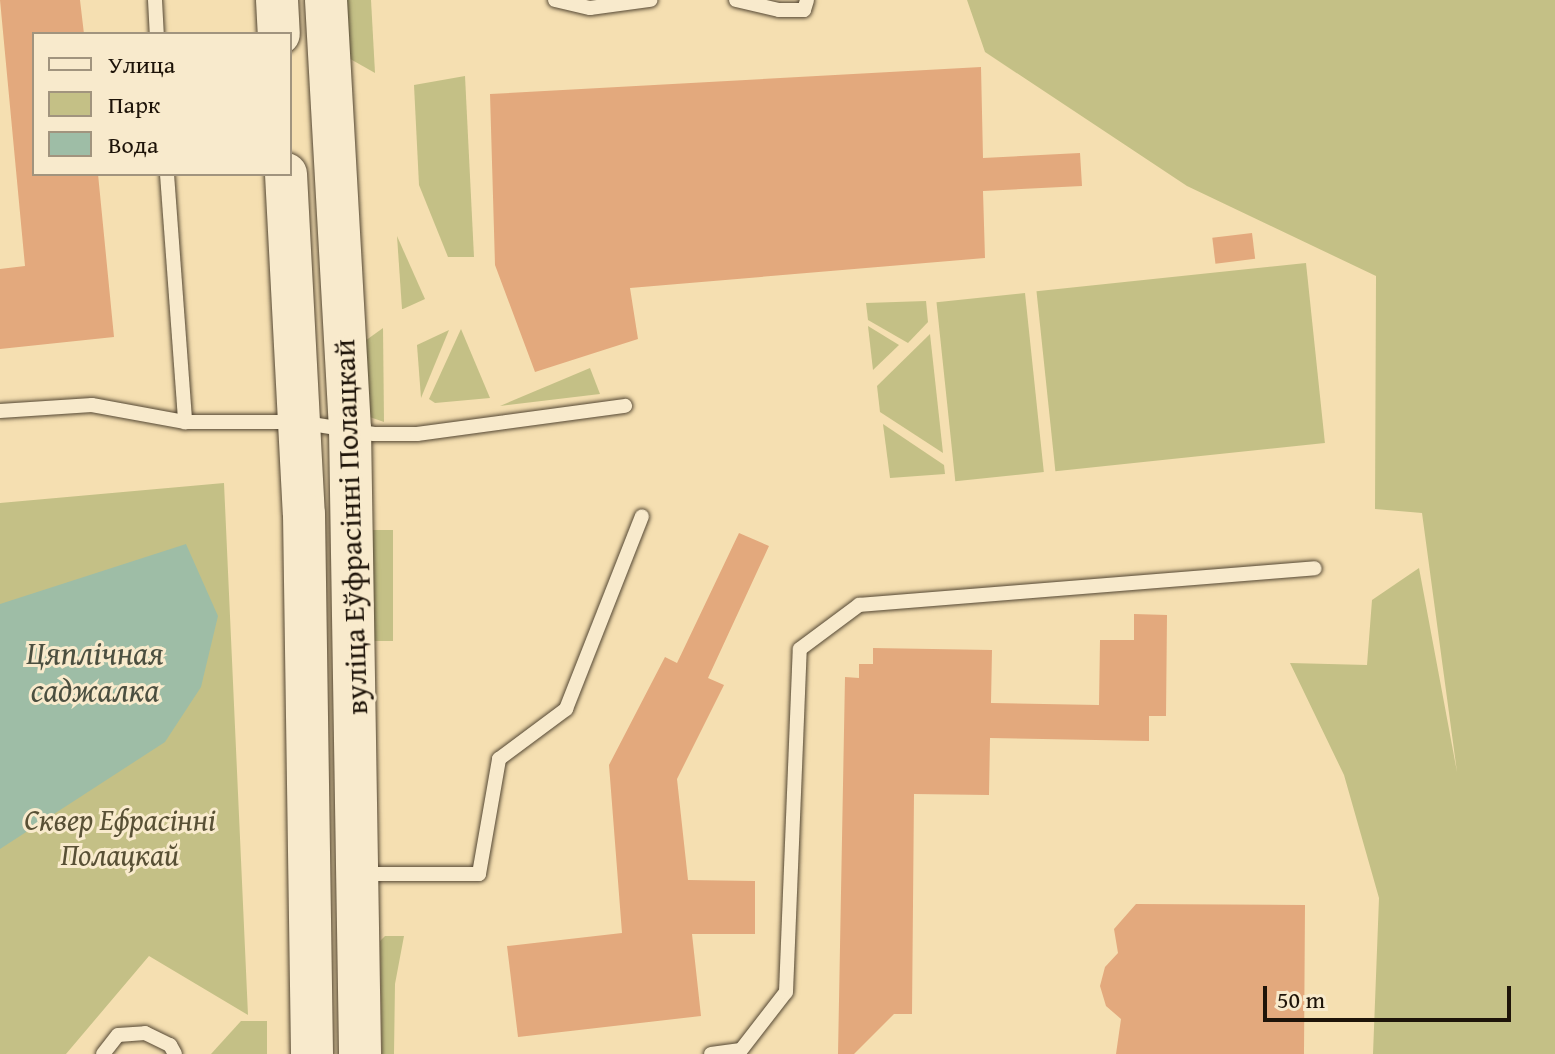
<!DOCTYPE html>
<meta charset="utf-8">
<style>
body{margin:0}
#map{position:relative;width:1555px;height:1054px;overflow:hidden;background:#f5dfb1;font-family:"Gentium Book Plus",serif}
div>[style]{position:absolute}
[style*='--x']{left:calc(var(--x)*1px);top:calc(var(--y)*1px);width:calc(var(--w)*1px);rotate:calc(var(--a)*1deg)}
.green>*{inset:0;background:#c4c086;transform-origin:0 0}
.water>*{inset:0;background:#9ebda6}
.building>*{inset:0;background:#e3a97d;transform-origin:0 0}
.roads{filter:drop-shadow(0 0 2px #544733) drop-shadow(0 0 2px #544733)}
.service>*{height:14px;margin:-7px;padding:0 7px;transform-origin:7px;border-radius:7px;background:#f8eacc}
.secondary>*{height:42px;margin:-21px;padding:0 21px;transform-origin:21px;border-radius:21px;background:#f8eacc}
span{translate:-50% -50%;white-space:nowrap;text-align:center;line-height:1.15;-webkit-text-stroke:6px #f8eacc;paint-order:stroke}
.street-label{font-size:30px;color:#1e1409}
.park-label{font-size:30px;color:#585035;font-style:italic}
.water-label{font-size:32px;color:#4b4f40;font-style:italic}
.legend{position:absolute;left:32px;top:32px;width:260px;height:144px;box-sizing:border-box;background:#f8eacc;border:2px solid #a1947e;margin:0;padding:10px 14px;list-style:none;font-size:24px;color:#1e1409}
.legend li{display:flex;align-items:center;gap:16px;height:40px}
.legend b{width:40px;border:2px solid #a1947e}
.scale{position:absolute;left:1263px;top:986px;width:248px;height:36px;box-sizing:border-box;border:4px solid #1e1409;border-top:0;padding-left:10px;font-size:24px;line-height:28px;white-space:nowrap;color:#1e1409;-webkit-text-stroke:6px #f8eacc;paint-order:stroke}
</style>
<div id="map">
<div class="green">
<div style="clip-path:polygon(341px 0,371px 0,375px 73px,345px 56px)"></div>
<div style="clip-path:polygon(967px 0,1555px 0,1555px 1054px,1373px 1054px,1379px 898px,1344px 775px,1290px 663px,1367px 665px,1372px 600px,1419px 568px,1457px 772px,1422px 513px,1375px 509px,1376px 276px,1187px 186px,985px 52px)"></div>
<div style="clip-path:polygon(465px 76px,474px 257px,448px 257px,419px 185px,414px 85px)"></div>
<div style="clip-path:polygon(397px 236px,425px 299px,403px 309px,402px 309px)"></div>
<div style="left:1306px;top:263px;width:181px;height:271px;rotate:84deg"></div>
<div style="left:1025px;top:293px;width:180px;height:89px;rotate:84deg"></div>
<div style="clip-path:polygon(926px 301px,928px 322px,908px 343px,868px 320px,866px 303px)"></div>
<div style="clip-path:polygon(868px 326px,899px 345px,873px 370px)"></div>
<div style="clip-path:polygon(383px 328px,384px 422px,364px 415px,358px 346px)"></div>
<div style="clip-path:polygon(461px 329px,490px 398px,435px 403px,429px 399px)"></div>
<div style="clip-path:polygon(449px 330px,421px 398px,417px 345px)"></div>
<div style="clip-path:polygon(930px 334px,943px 453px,880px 412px,877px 386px)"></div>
<div style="clip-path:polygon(590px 368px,600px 394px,500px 406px)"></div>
<div style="clip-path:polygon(883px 424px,944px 465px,945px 474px,890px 478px)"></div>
<div style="clip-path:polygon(224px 483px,248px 1015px,149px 956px,66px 1054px,0 1054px,0 503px)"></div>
<div style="left:370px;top:530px;width:23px;height:111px"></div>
<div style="clip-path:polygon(385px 936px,404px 936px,395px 984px,394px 1054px,382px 1054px,380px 941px)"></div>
<div style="clip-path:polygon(241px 1021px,267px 1021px,267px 1054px,211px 1054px)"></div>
</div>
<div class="water">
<div style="clip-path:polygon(186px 544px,218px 616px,201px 687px,165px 742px,0 849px,0 604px)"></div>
</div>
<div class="building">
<div style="clip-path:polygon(0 0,80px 0,84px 34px,34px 34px,34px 174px,98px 174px,114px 337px,0 349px,0 269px,25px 266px)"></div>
<div style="clip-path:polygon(981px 67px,983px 158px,1080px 153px,1082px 186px,983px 191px,985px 258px,630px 288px,638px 339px,535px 372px,495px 265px,490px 94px)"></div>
<div style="left:1252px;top:233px;width:26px;height:40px;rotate:83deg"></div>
<div style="clip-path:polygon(739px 533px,769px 546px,708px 678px,724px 685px,677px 779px,688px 880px,755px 881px,755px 934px,692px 934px,701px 1016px,518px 1037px,507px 946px,622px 933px,609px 765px,665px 657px,677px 663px)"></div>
<div style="clip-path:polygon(1134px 614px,1167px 615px,1166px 716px,1149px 716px,1149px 741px,990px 738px,989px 795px,914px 794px,912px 1014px,894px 1014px,854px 1054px,838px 1054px,845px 677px,859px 678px,859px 664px,873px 664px,873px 648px,992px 650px,991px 703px,1099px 705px,1100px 640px,1134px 640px)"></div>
<div style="clip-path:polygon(1136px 904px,1305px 905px,1304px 1054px,1116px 1054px,1121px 1019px,1106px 1006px,1100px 986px,1105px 967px,1118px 953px,1114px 929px)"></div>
</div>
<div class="roads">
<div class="service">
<div style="--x:155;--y:0;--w:34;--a:87"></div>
<div style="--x:555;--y:0;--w:36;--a:13"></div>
<div style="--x:590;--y:8;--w:61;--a:-7.6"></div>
<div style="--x:736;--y:0;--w:44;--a:13.1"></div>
<div style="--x:779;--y:10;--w:25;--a:0"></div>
<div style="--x:804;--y:10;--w:10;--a:-73"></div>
<div style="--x:167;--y:174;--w:249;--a:85.8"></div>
<div style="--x:0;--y:411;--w:92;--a:-3.7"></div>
<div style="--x:92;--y:405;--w:95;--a:10.4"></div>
<div style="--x:185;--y:422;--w:114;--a:0"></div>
<div style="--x:299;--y:422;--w:76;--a:9.1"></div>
<div style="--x:374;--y:434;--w:43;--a:0"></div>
<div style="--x:417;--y:434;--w:210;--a:-7.7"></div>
<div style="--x:359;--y:874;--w:120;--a:0"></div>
<div style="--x:479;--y:874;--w:117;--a:-80.1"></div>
<div style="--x:499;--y:759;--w:84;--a:-36.7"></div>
<div style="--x:566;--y:709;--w:207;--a:-68.5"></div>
<div style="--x:103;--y:1054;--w:24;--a:-52"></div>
<div style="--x:118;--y:1035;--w:27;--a:-4"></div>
<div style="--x:145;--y:1033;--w:28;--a:26"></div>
<div style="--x:170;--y:1045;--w:10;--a:61"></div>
<div style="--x:711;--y:1054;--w:30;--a:-8"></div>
<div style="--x:741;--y:1050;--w:73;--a:-52.2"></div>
<div style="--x:786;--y:992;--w:343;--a:-87.7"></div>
<div style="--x:800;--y:649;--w:74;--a:-36.7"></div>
<div style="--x:859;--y:605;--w:457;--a:-4.6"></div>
</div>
<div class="secondary">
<div style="--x:277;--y:0;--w:34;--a:87"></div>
<div style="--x:326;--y:0;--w:430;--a:86.8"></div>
<div style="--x:350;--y:429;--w:625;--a:89.08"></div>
<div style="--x:286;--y:174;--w:340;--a:87"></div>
<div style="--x:304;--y:514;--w:540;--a:89.15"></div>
</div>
</div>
<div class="street-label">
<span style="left:350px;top:527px;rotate:-92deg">вуліца Еўфрасінні Полацкай</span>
</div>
<div class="park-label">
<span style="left:120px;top:836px">Сквер Ефрасінні<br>Полацкай</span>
</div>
<div class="water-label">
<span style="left:95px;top:672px">Цяплічная<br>саджалка</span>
</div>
<ul class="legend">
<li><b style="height:10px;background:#f8eacc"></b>Улица</li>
<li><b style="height:22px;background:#c4c086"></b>Парк</li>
<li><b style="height:22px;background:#9ebda6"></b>Вода</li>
</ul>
<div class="scale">50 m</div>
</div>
